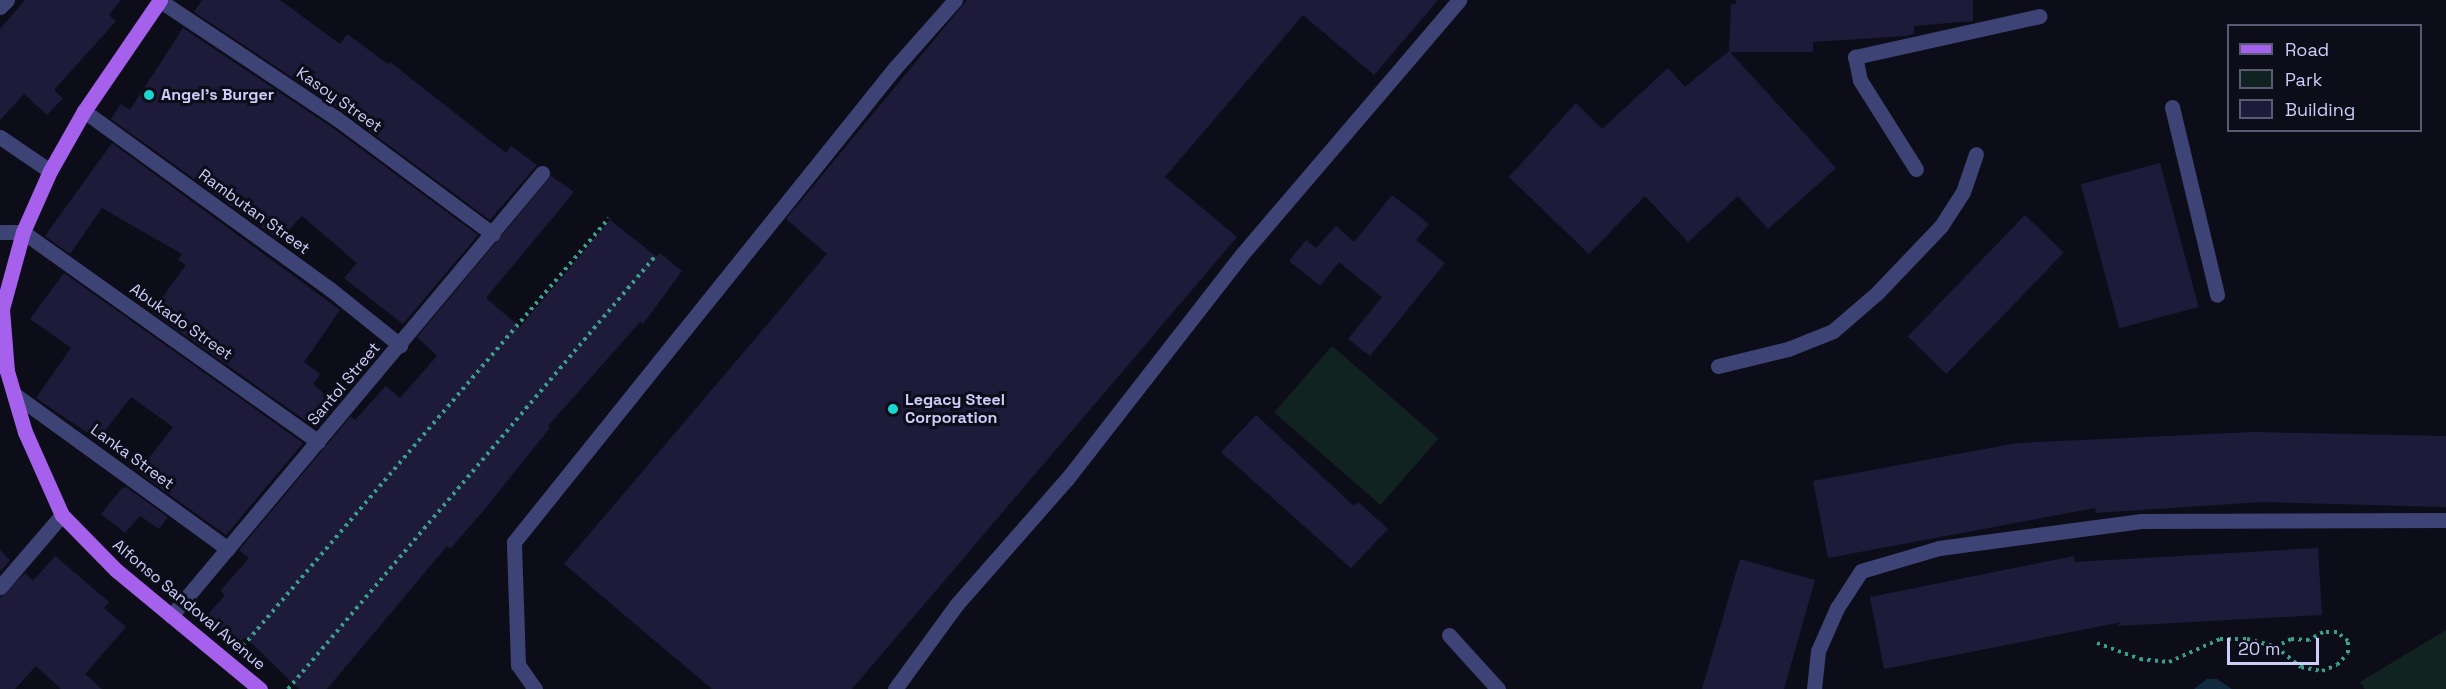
<!DOCTYPE html>
<style>
body{margin:0}
#map{position:relative;width:2446px;height:689px;overflow:hidden;background:#0d0d1a;font-family:"Space Grotesk",sans-serif}
div>[style]{position:absolute}
[style*='--x']{left:calc(var(--x)*1px);top:calc(var(--y)*1px);width:calc(var(--w)*1px);rotate:calc(var(--a)*1deg)}
.green>*{inset:0;background:#112320;transform-origin:0 0}
.water>*{inset:0;background:#122a3e}
.building>*{inset:0;background:#1d1b39;transform-origin:0 0}
.path>*{height:4px;margin-top:-2px;transform-origin:0;background:repeating-linear-gradient(90deg,#3a9f8b 0 3px,transparent 0 7.5px)}
.minor>*{height:15px;margin:-7.5px;padding:0 7.5px;transform-origin:7.5px;border-radius:7.5px;background:#3d4374}
.major>*{height:15px;margin:-7.5px;padding:0 7.5px;transform-origin:7.5px;border-radius:7.5px;background:#a560ec}
.dots>*{width:16px;height:16px;translate:-50% -50%;box-sizing:border-box;border:3px solid #0d0d1a;border-radius:50%}
span{translate:-50% -50%;white-space:nowrap;text-align:center;line-height:1.15;-webkit-text-stroke:6px #0d0d1a;paint-order:stroke}
.poi-label{font-size:16px;color:#cccdf9;font-weight:700}
.left{translate:0 -50%;text-align:left}
.street-label{font-size:16px;color:#cccdf9}
.legend{position:absolute;left:2227px;top:24px;width:195px;height:108px;box-sizing:border-box;background:#0d0d1a;border:2px solid #595a73;margin:0;padding:8px 10px;list-style:none;font-size:18px;color:#cccdf9}
.legend li{display:flex;align-items:center;gap:12px;height:30px}
.legend b{width:30px;border:2px solid #595a73}
.scale{position:absolute;left:2227px;top:638px;width:92px;height:27px;box-sizing:border-box;border:3px solid #cccdf9;border-top:0;padding-left:8px;font-size:18px;line-height:21px;white-space:nowrap;color:#cccdf9;-webkit-text-stroke:4px #0d0d1a;paint-order:stroke}
</style>
<div id="map">
<div class="green">
<div style="left:1332px;top:346px;width:141px;height:88px;rotate:41deg"></div>
<div style="clip-path:polygon(2446px 630px,2446px 689px,2365px 689px,2360px 682px)"></div>
</div>
<div class="water">
<div style="clip-path:polygon(2207px 679px,2217px 679px,2232px 689px,2194px 689px)"></div>
</div>
<div class="building">
<div style="clip-path:polygon(25px 0,121px 0,109px 15px,116px 21px,54px 90px,63px 98px,47px 115px,24px 94px,0 120px,0 29px)"></div>
<div style="clip-path:polygon(202px 0,280px 0,340px 44px,347px 34px,388px 64px,390px 62px,506px 153px,511px 146px,537px 165px,490px 220px,341px 110px,194px 12px)"></div>
<div style="clip-path:polygon(967px 0,1438px 0,1374px 75px,1303px 15px,1165px 177px,1237px 237px,852px 689px,712px 689px,564px 564px,827px 254px,786px 219px)"></div>
<div style="clip-path:polygon(1736px 0,1973px 0,1973px 21px,1914px 26px,1914px 34px,1906px 36px,1813px 42px,1813px 52px,1730px 52px,1836px 168px,1768px 229px,1738px 196px,1688px 242px,1645px 196px,1589px 254px,1509px 177px,1576px 103px,1602px 129px,1668px 68px,1685px 87px,1729px 51px,1731px 4px,1736px 4px)"></div>
<div style="clip-path:polygon(183px 28px,330px 126px,478px 235px,403px 324px,344px 278px,357px 263px,302px 216px,279px 240px,111px 119px,121px 104px,130px 110px)"></div>
<div style="clip-path:polygon(112px 143px,340px 310px,304px 362px,320px 374px,313px 384px,336px 404px,316px 428px,152px 312px,186px 265px,178px 260px,182px 254px,102px 208px,70px 254px,45px 236px)"></div>
<div style="left:2160px;top:163px;width:149px;height:82px;rotate:75deg"></div>
<div style="clip-path:polygon(551px 176px,574px 192px,486px 298px,520px 327px,610px 220px,657px 257px,660px 253px,682px 271px,643px 324px,640px 322px,548px 426px,550px 428px,483px 511px,450px 549px,447px 546px,327px 689px,299px 689px,245px 637px,239px 644px,206px 617px,225px 595px,220px 591px,249px 558px,239px 550px,351px 416px,355px 420px,386px 386px,400px 398px,437px 356px,417px 337px)"></div>
<div style="clip-path:polygon(1392px 195px,1429px 224px,1416px 240px,1445px 263px,1370px 356px,1348px 339px,1382px 297px,1339px 262px,1320px 286px,1289px 261px,1306px 240px,1316px 248px,1336px 226px,1354px 242px)"></div>
<div style="left:2025px;top:215px;width:54px;height:169px;rotate:44deg"></div>
<div style="clip-path:polygon(64px 273px,303px 443px,226px 535px,138px 472px,173px 427px,131px 397px,98px 440px,36px 398px,71px 348px,30px 319px)"></div>
<div style="clip-path:polygon(1256px 415px,1354px 506px,1358px 502px,1388px 529px,1351px 568px,1221px 452px)"></div>
<div style="clip-path:polygon(2254px 432px,2446px 436px,2446px 507px,2262px 502px,2096px 513px,2095px 508px,1828px 558px,1813px 481px,2017px 443px)"></div>
<div style="clip-path:polygon(126px 487px,168px 517px,159px 529px,140px 516px,125px 533px,101px 514px,122px 488px)"></div>
<div style="clip-path:polygon(2318px 548px,2322px 615px,2116px 626px,2122px 622px,1884px 669px,1870px 597px,2074px 556px,2075px 562px)"></div>
<div style="clip-path:polygon(0 550px,10px 560px,0 572px)"></div>
<div style="clip-path:polygon(55px 556px,109px 602px,104px 608px,126px 627px,85px 674px,102px 689px,61px 689px,36px 666px,15px 689px,0 689px,0 597px,25px 573px,33px 581px)"></div>
<div style="clip-path:polygon(1740px 559px,1815px 580px,1784px 689px,1702px 689px)"></div>
</div>
<div class="path">
<div style="--x:2097;--y:643;--w:46;--a:20.4"></div>
<div style="--x:2140;--y:659;--w:29;--a:6"></div>
<div style="--x:2169;--y:662;--w:56;--a:-24.3"></div>
<div style="--x:2220;--y:639;--w:27;--a:0"></div>
<div style="--x:2247;--y:639;--w:30;--a:15"></div>
<div style="--x:2276;--y:647;--w:32;--a:39"></div>
<div style="--x:2301;--y:667;--w:21;--a:11"></div>
<div style="--x:2322;--y:671;--w:16;--a:-22"></div>
<div style="--x:2337;--y:665;--w:16;--a:-47"></div>
<div style="--x:2348;--y:653;--w:12;--a:-90"></div>
<div style="--x:2348;--y:641;--w:14;--a:-141"></div>
<div style="--x:2337;--y:632;--w:14;--a:180"></div>
<div style="--x:2323;--y:632;--w:16;--a:150"></div>
<div style="--x:2309;--y:640;--w:18;--a:-177"></div>
<div style="--x:2291;--y:639;--w:17;--a:152"></div>
<div style="--x:243;--y:646;--w:563;--a:-49.46"></div>
<div style="--x:288;--y:689;--w:570;--a:-49.69"></div>
</div>
<div class="minor">
<div style="--x:159;--y:0;--w:213;--a:33.7"></div>
<div style="--x:336;--y:118;--w:195;--a:36.5"></div>
<div style="--x:0;--y:7;--w:10;--a:-45"></div>
<div style="--x:2172;--y:107;--w:193;--a:76.5"></div>
<div style="--x:84;--y:111;--w:304;--a:35.9"></div>
<div style="--x:330;--y:289;--w:90;--a:38.7"></div>
<div style="--x:0;--y:137;--w:60;--a:34.2"></div>
<div style="--x:1916;--y:169;--w:105;--a:-122.2"></div>
<div style="--x:1860;--y:80;--w:24;--a:-102"></div>
<div style="--x:1855;--y:57;--w:189;--a:-12.5"></div>
<div style="--x:0;--y:232;--w:23;--a:0"></div>
<div style="--x:23;--y:232;--w:362;--a:35.4"></div>
<div style="--x:1718;--y:366;--w:72;--a:-13.7"></div>
<div style="--x:1788;--y:349;--w:48;--a:-21.8"></div>
<div style="--x:1833;--y:331;--w:58;--a:-40.8"></div>
<div style="--x:1877;--y:293;--w:93;--a:-46.3"></div>
<div style="--x:1941;--y:226;--w:40;--a:-57.1"></div>
<div style="--x:1963;--y:192;--w:40;--a:-71.1"></div>
<div style="--x:14;--y:394;--w:264;--a:35.9"></div>
<div style="--x:0;--y:587;--w:95;--a:-49.3"></div>
<div style="--x:171;--y:616;--w:578;--a:-50.05"></div>
<div style="--x:1449;--y:635;--w:73;--a:47.8"></div>
<div style="--x:535;--y:689;--w:29;--a:-125"></div>
<div style="--x:518;--y:665;--w:123;--a:-91.9"></div>
<div style="--x:514;--y:542;--w:607;--a:-51.22"></div>
<div style="--x:894;--y:69;--w:92;--a:-48.5"></div>
<div style="--x:895;--y:689;--w:105;--a:-53.9"></div>
<div style="--x:957;--y:604;--w:167;--a:-48.7"></div>
<div style="--x:1067;--y:479;--w:286;--a:-52.1"></div>
<div style="--x:1243;--y:253;--w:333;--a:-49.5"></div>
<div style="--x:1814;--y:689;--w:38;--a:-84"></div>
<div style="--x:1818;--y:651;--w:47;--a:-66.2"></div>
<div style="--x:1837;--y:608;--w:44;--a:-57"></div>
<div style="--x:1861;--y:571;--w:81;--a:-16.4"></div>
<div style="--x:1939;--y:548;--w:204;--a:-7.6"></div>
<div style="--x:2141;--y:521;--w:305;--a:-0.2"></div>
</div>
<div class="major">
<div style="--x:160;--y:0;--w:135;--a:124.4"></div>
<div style="--x:84;--y:111;--w:69;--a:119.5"></div>
<div style="--x:50;--y:171;--w:67;--a:113.9"></div>
<div style="--x:23;--y:232;--w:80;--a:105.3"></div>
<div style="--x:2;--y:309;--w:62;--a:85.4"></div>
<div style="--x:7;--y:371;--w:64;--a:73.6"></div>
<div style="--x:25;--y:432;--w:91;--a:66"></div>
<div style="--x:62;--y:515;--w:77;--a:45.5"></div>
<div style="--x:116;--y:570;--w:187;--a:39.6"></div>
</div>
<div class="dots">
<div style="left:149px;top:95px;background:#1ad7d0"></div>
<div style="left:893px;top:409px;background:#1ad7d0"></div>
</div>
<div class="poi-label">
<span class="left" style="left:161px;top:95px">Angel's Burger</span>
<span class="left" style="left:905px;top:409px">Legacy Steel<br>Corporation</span>
</div>
<div class="street-label">
<span style="left:339px;top:100px;rotate:35deg">Kasoy Street</span>
<span style="left:254px;top:212px;rotate:36deg">Rambutan Street</span>
<span style="left:181px;top:322px;rotate:35deg">Abukado Street</span>
<span style="left:344px;top:384px;rotate:-50deg">Santol Street</span>
<span style="left:132px;top:457px;rotate:36deg">Lanka Street</span>
<span style="left:189px;top:605px;rotate:40deg">Alfonso Sandoval Avenue</span>
</div>
<ul class="legend">
<li><b style="height:8px;background:#a560ec"></b>Road</li>
<li><b style="height:16px;background:#112320"></b>Park</li>
<li><b style="height:16px;background:#1d1b39"></b>Building</li>
</ul>
<div class="scale">20 m</div>
</div>
